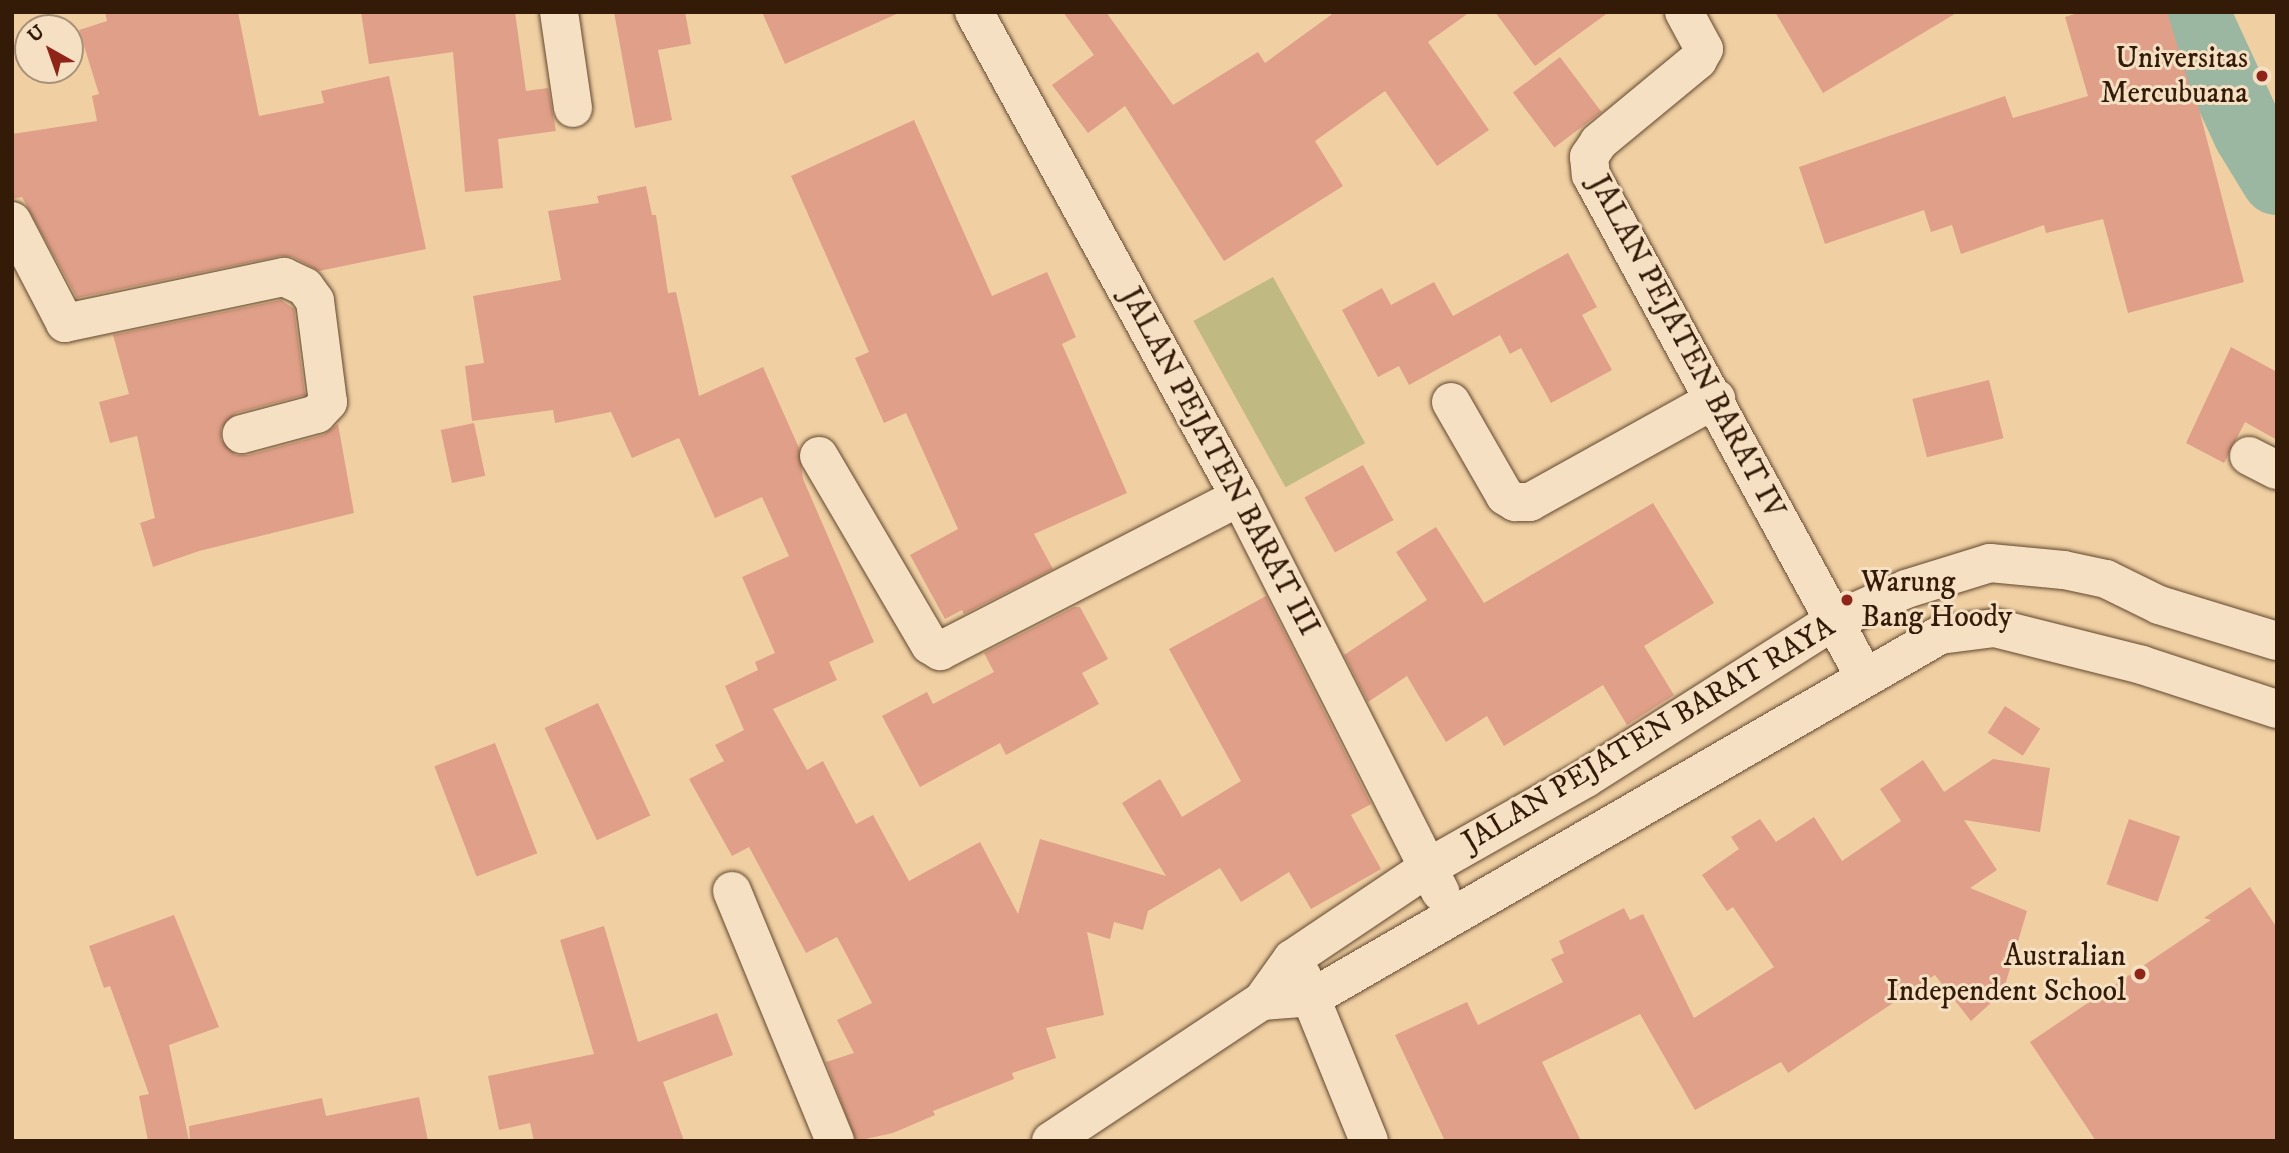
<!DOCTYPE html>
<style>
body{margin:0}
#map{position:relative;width:2289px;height:1153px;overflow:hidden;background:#f0d0a3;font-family:"IM FELL DW Pica",serif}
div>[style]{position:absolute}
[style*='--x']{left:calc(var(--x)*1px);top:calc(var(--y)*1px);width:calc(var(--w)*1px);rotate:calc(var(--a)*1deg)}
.green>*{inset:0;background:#c0b981;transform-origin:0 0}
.river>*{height:72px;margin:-36px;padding:0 36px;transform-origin:36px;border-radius:36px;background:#9bb7a1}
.building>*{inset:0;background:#df9f88;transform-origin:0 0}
.roads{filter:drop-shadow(0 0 2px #63482f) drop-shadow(0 0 2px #63482f)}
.minor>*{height:38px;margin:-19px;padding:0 19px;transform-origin:19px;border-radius:19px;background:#f5e0c3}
.dots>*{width:19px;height:19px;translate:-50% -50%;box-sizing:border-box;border:4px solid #f5e0c3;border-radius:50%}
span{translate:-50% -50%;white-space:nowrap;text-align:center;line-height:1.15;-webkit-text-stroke:6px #f5e0c3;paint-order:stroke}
.poi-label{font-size:30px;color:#341b08}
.right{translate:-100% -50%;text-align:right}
.left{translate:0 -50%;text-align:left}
.street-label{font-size:30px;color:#341b08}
.frame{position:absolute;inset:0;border:14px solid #341b08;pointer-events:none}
.north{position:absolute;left:14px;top:14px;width:70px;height:70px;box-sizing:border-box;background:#f5e0c3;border:2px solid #a89178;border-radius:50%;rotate:320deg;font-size:19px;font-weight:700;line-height:28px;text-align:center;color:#341b08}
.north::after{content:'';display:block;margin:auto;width:24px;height:32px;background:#8f2418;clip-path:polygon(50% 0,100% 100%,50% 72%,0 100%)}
</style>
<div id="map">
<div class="green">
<div style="left:1273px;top:277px;width:190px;height:91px;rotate:61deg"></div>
</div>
<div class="river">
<div style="--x:2193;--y:12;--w:133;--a:65.2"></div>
<div style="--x:2249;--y:133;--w:54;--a:58.7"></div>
</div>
<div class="building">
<div style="clip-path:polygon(105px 12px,238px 12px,259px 116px,324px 103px,321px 91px,389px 76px,426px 249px,319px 271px,293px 257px,280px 256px,77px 298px,22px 197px,12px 199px,12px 134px,97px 121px,92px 96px,99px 94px,79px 30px,107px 21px)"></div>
<div style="clip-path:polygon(361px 12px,515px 12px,526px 91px,548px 88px,556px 131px,498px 139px,503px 188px,465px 192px,453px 52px,369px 64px)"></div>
<div style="clip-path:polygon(614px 12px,685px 12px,691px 44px,658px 50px,672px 120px,635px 128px)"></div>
<div style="clip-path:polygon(762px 12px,901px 12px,785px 64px)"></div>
<div style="clip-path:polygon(1063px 12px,1106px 12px,1173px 105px,1258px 52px,1265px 63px,1335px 12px,1470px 12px,1428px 42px,1489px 130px,1437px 166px,1385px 91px,1315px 141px,1343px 186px,1224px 261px,1125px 106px,1088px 133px,1052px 85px,1094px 55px)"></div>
<div style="clip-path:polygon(1495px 12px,1609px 12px,1535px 66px)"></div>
<div style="clip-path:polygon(1775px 12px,1958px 12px,1823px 93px)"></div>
<div style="clip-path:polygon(2081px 12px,2167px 12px,2191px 90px,2194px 90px,2244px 282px,2128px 313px,2103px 219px,2046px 233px,2044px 225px,1961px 254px,1952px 225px,1931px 232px,1924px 210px,1825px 244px,1799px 167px,2005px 96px,2013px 118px,2088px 96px,2065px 17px)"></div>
<div style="left:1560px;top:57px;width:69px;height:59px;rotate:53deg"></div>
<div style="clip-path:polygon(914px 120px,992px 296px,1047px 272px,1076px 337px,1062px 344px,1127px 493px,1034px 534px,1053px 569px,964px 614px,962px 610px,945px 619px,910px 555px,958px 529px,906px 413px,884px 423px,855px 358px,869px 352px,791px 176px)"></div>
<div style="clip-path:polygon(646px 186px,652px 215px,656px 215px,668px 293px,676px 292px,699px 396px,763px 367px,799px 448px,803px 479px,874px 642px,829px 662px,837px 680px,773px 709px,807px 770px,823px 761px,856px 824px,873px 815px,909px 881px,980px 842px,1018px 914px,1040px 839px,1166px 876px,1122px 803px,1160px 779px,1182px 817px,1241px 781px,1169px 649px,1266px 596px,1371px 804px,1351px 815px,1381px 869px,1311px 909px,1289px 872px,1241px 902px,1220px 868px,1148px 911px,1143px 930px,1114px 922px,1110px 939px,1087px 932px,1104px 1015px,1046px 1028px,1056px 1058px,1012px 1073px,1014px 1079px,933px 1111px,935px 1115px,893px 1133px,856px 1141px,826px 1062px,854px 1053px,837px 1020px,872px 1003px,837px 937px,806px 953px,749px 847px,732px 856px,689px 779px,724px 761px,715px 745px,744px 730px,725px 686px,758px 670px,755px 662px,775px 653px,742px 577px,789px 556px,762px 497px,715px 518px,679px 438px,632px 458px,611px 412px,555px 423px,553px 410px,472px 421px,465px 366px,484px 363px,473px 296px,561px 280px,548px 211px,599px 203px,597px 196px)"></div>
<div style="clip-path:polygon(1568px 253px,1597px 307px,1582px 315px,1612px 370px,1551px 403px,1521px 348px,1510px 354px,1500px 335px,1409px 385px,1399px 366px,1378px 377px,1342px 310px,1382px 288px,1391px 305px,1434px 282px,1453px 316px)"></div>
<div style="clip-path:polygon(281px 300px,294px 309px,305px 395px,236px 413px,221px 428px,221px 440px,236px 455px,248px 455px,323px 435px,338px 424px,354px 513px,199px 551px,153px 567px,140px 523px,155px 518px,137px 436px,110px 443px,99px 402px,129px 394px,113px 335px)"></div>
<div style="clip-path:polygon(2231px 347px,2277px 372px,2277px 440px,2245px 422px,2224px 463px,2186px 443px)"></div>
<div style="left:1989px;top:380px;width:60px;height:79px;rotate:76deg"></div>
<div style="left:474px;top:423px;width:54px;height:34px;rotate:78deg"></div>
<div style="left:1363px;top:465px;width:63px;height:67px;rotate:61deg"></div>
<div style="clip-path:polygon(1653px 503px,1714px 603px,1644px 646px,1674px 695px,1627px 725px,1603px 685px,1504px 746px,1487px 716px,1446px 742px,1407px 676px,1368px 702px,1344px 655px,1427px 600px,1396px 552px,1436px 527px,1484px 603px)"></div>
<div style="clip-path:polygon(1074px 607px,1080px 607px,1108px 659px,1082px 673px,1099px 704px,1006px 755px,1000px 743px,920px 787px,882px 716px,927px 692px,933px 704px,994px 672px,984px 653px)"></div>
<div style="left:598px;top:703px;width:124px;height:59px;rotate:65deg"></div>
<div style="left:2005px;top:706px;width:42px;height:32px;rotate:33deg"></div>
<div style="left:495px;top:743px;width:118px;height:65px;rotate:69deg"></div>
<div style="clip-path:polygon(1993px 759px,2050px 768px,2040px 832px,1964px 820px,1997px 870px,1970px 888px,2027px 911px,2003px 992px,1971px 1021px,1935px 975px,1788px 1073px,1781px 1062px,1695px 1110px,1640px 1014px,1542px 1062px,1581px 1141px,1445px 1141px,1395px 1035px,1467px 1002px,1478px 1025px,1563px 982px,1551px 959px,1564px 953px,1559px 941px,1624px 908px,1630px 920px,1643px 914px,1694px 1018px,1774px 967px,1733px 907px,1727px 911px,1702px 875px,1739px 849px,1731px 837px,1760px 819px,1776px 842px,1814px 817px,1842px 861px,1901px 821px,1880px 789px,1923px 760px,1944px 792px)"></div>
<div style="left:2129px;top:819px;width:54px;height:69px;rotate:19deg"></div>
<div style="clip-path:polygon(2250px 887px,2277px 928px,2277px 1141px,2096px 1141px,2030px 1042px,2211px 920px,2204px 918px)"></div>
<div style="clip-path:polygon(174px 915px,219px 1027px,169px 1045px,189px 1141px,148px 1141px,139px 1096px,149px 1094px,110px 986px,104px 988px,89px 946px)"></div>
<div style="clip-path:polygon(604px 926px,638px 1042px,717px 1013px,733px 1055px,663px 1082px,684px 1141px,534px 1141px,530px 1123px,499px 1130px,488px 1076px,594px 1054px,560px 940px)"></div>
<div style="clip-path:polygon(419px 1097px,428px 1141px,190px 1141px,189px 1126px,322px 1098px,326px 1116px)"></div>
</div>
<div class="roads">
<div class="minor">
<div style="--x:559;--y:12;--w:97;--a:81.7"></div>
<div style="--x:974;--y:12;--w:553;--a:61.26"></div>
<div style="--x:1240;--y:497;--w:443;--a:63.1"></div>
<div style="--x:1684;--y:12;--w:42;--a:61.6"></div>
<div style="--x:1704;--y:49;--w:13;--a:119"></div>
<div style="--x:1698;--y:60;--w:129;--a:140.4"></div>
<div style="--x:1599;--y:142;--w:18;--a:124"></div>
<div style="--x:1589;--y:157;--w:18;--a:84"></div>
<div style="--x:1591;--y:175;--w:571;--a:61.41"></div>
<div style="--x:12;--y:221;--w:115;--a:62.5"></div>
<div style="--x:65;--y:323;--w:224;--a:-11.9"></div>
<div style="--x:284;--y:277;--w:23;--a:25"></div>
<div style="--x:305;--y:287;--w:17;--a:54"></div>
<div style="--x:315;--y:301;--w:102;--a:82.7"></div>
<div style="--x:328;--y:402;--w:16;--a:133"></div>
<div style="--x:317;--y:414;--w:78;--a:165.1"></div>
<div style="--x:1451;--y:402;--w:108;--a:60.1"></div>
<div style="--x:1505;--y:496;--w:12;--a:31"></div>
<div style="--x:1515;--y:502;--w:15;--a:0"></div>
<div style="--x:1530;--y:502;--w:213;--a:-29"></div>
<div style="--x:819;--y:456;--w:219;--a:59.6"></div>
<div style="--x:930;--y:645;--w:12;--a:31"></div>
<div style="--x:940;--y:651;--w:337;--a:-27.2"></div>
<div style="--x:2249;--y:456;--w:31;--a:27"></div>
<div style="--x:732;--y:891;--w:270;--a:67.6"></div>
<div style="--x:1302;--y:976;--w:178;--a:67.9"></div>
<div style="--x:1262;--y:1001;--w:51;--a:-4.5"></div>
<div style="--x:1313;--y:997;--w:724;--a:-30"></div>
<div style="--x:1940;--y:635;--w:55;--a:-7.3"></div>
<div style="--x:1995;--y:628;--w:152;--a:14.1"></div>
<div style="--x:2142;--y:665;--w:142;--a:18.1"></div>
<div style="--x:1051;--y:1141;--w:253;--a:-33.6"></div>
<div style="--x:1262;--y:1001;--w:52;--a:-54.5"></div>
<div style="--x:1292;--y:959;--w:165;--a:-33.9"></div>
<div style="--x:1429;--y:867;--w:180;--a:-29.5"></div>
<div style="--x:1586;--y:778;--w:291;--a:-32.4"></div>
<div style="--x:1832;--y:622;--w:81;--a:-24"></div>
<div style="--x:1906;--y:589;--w:88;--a:-17.2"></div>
<div style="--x:1990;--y:563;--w:74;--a:5.4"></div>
<div style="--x:2064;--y:570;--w:43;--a:12.1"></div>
<div style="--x:2106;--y:579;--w:59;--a:26.1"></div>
<div style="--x:2159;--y:605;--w:123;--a:17"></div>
</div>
</div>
<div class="dots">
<div style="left:2262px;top:76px;background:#8f2418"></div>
<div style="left:1847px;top:600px;background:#8f2418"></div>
<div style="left:2140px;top:974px;background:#8f2418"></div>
</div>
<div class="poi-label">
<span class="right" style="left:2248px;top:76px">Universitas<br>Mercubuana</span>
<span class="left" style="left:1861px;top:600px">Warung<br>Bang Hoody</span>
<span class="right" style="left:2126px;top:974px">Australian<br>Independent School</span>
</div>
<div class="street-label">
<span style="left:1686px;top:347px;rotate:62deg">JALAN PEJATEN BARAT IV</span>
<span style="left:1219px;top:462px;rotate:62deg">JALAN PEJATEN BARAT III</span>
<span style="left:1649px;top:735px;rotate:-31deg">JALAN PEJATEN BARAT RAYA</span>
</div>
<div class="frame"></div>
<div class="north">U</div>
</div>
